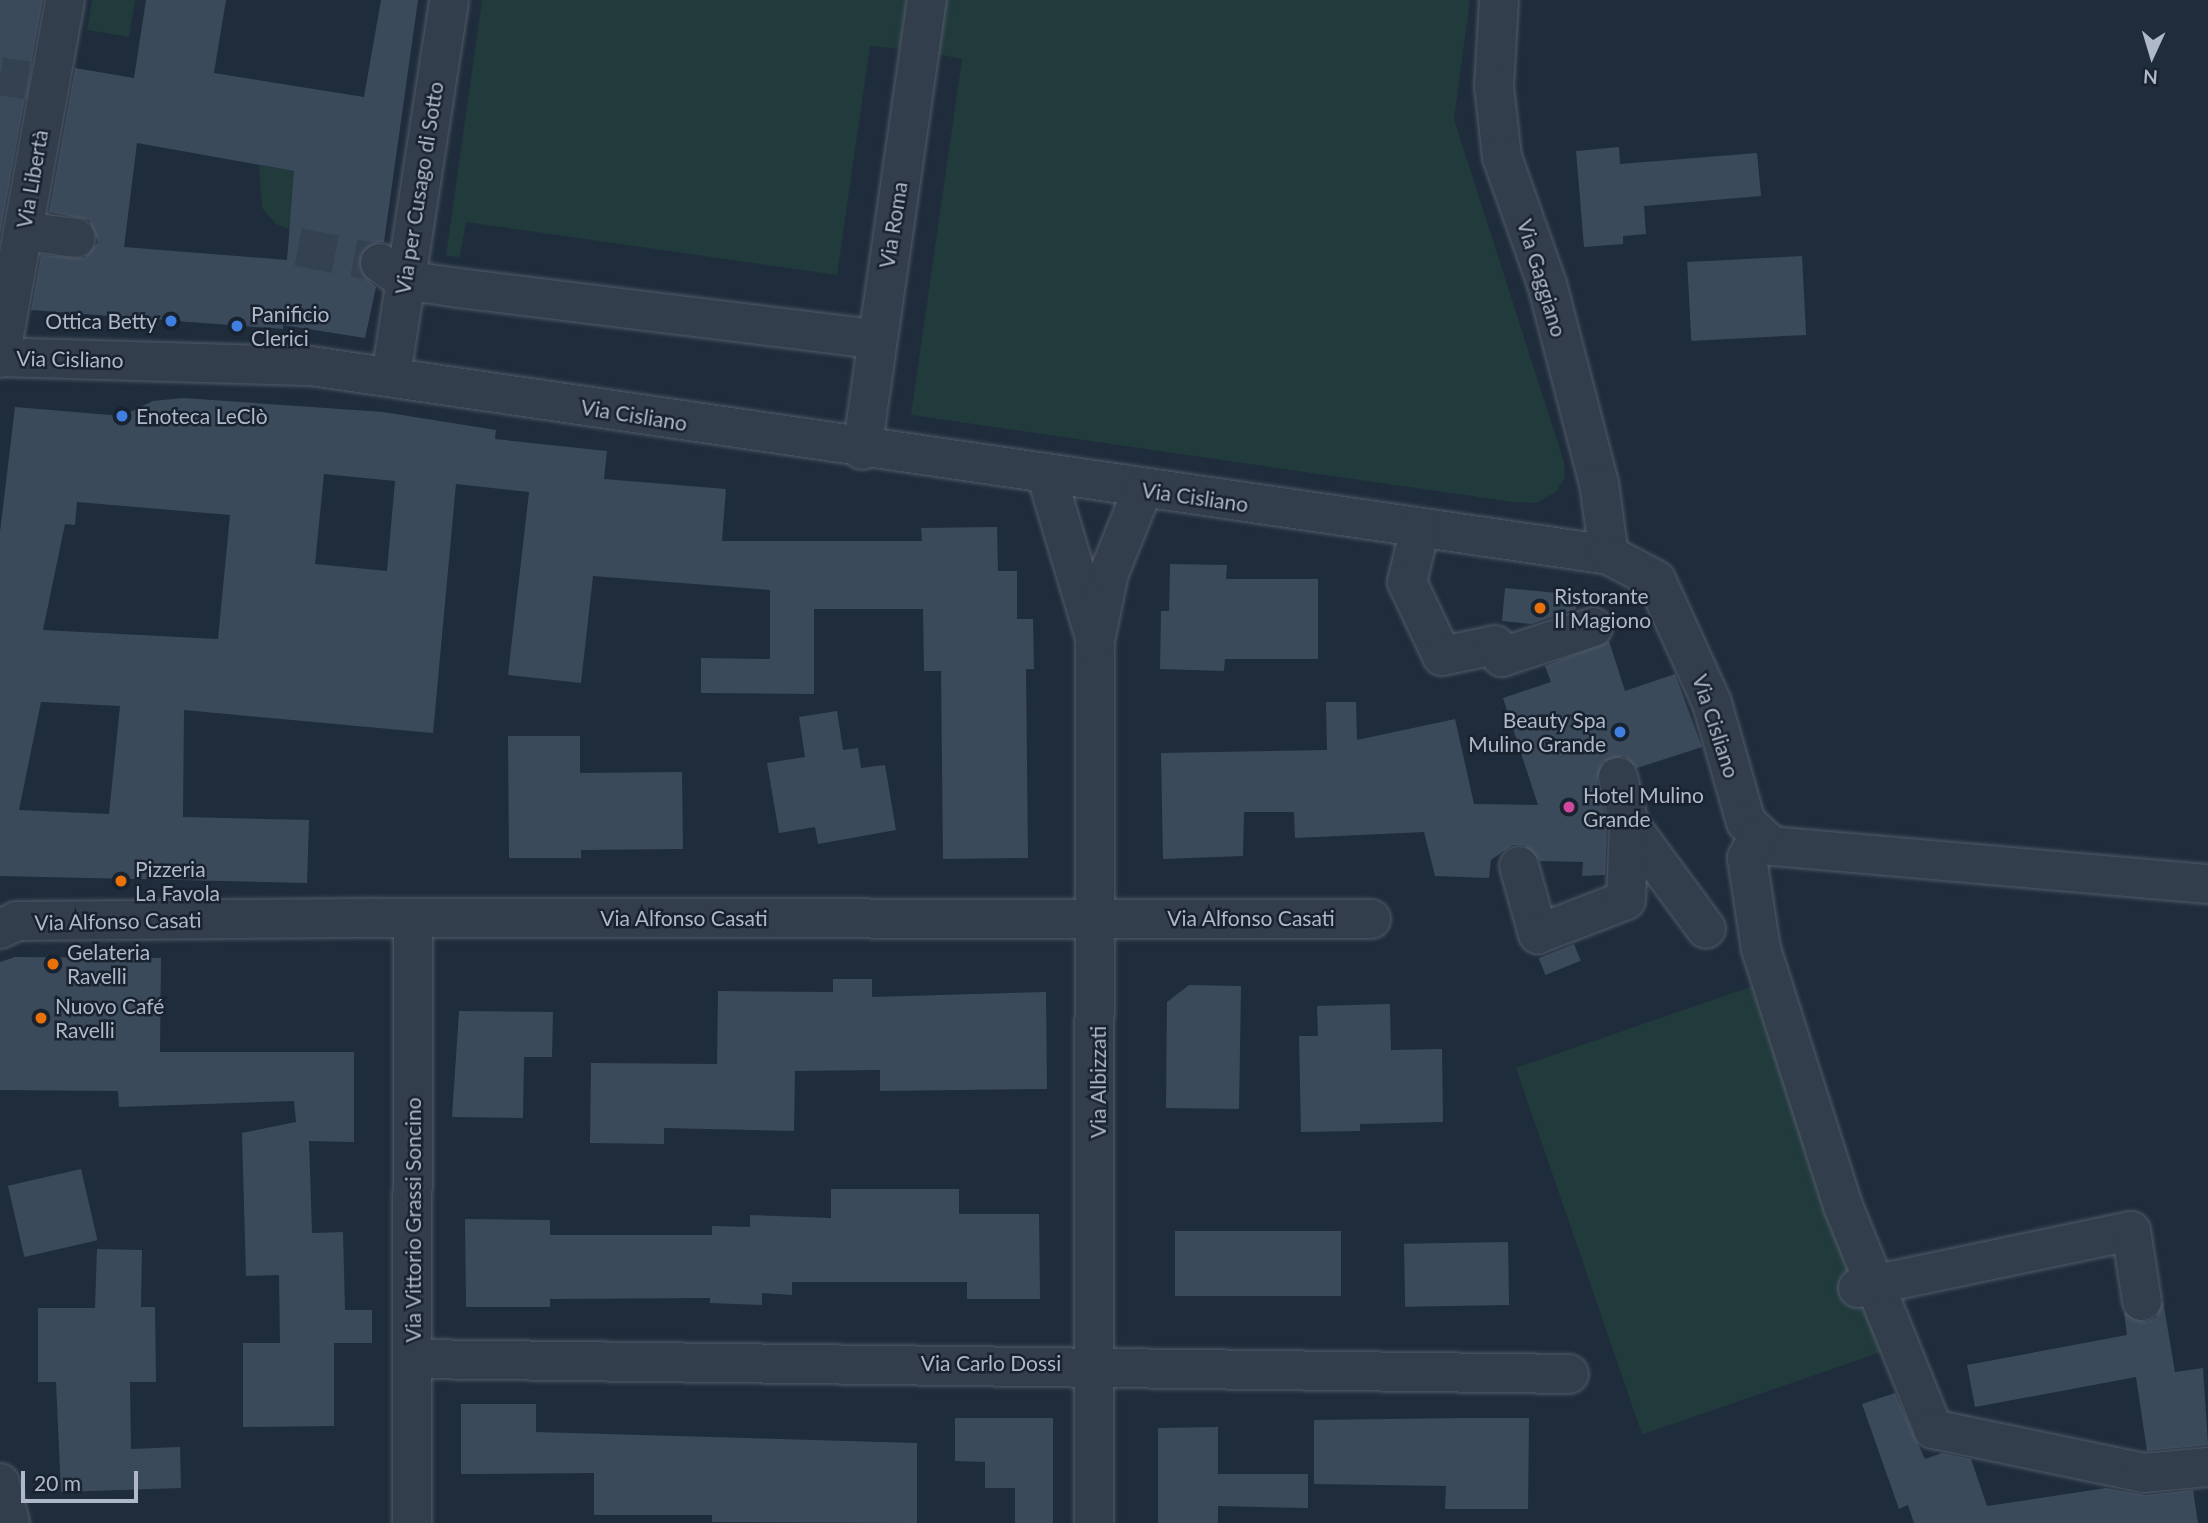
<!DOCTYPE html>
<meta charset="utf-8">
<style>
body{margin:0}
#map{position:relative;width:2208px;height:1523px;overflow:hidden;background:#1f2c3b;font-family:Lato,sans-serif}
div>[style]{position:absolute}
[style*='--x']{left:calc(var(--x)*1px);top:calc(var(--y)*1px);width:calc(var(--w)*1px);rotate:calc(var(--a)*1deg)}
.green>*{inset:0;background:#213a3c;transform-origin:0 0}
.building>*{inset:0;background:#3b4a5b;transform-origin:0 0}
.minor-tunnel>*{height:38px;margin-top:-19px;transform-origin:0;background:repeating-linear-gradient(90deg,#344150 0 38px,transparent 0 57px)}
.roads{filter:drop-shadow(0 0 2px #515b69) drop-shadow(0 0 2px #515b69)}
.minor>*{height:38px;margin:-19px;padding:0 19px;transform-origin:19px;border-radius:19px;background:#333e4c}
.dots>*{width:19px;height:19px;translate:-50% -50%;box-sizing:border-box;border:4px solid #192330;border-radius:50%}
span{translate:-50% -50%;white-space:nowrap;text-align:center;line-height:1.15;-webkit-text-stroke:5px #192330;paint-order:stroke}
.street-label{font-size:21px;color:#aeb8c8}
.poi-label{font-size:21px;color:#aeb8c8}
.left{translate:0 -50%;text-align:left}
.right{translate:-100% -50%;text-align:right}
.north{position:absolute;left:2117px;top:21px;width:70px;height:70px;-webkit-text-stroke:5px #192330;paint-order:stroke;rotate:184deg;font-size:19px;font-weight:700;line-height:28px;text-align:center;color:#aeb8c8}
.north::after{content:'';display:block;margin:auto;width:24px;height:32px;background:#aeb8c8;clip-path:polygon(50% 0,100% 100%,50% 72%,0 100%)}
.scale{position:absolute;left:21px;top:1471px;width:117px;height:32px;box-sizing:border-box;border:4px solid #aeb8c8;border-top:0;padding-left:9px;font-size:21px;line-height:24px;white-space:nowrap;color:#aeb8c8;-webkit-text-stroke:5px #192330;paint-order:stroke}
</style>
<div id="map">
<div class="green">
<div style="clip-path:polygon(92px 0,135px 0,129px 37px,87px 30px)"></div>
<div style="clip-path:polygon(482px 0,907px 0,900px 49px,870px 46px,837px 275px,466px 222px,460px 257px,446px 256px)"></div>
<div style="clip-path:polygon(940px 0,1470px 0,1454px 119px,1564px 462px,1565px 477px,1556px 492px,1536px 503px,1513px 502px,911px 415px,962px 59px,936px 54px)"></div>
<div style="clip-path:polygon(259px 165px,305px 173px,295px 232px,276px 224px,262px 208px)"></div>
<div style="left:1756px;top:985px;width:388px;height:254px;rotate:71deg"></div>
</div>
<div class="building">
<div style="clip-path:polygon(0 0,43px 0,0 236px)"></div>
<div style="clip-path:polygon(evenodd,146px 0,226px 0,214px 73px,364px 97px,381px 0,418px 0,384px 242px,370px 243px,358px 260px,360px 273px,376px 287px,365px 338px,283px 325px,283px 329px,31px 310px,41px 255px,84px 258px,98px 242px,89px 220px,49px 212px,75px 68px,134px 78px,146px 0,137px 143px,294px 171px,287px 260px,124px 247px,137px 143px)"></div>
<div style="clip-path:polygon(1619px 147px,1620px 164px,1757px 153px,1761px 196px,1644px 206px,1646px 234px,1623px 236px,1623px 244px,1584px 247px,1576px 151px)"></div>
<div style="left:1802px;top:256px;width:79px;height:115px;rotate:87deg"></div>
<div style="clip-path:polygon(evenodd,183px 398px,383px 412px,496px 430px,495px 439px,607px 451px,604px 479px,726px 489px,722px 541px,922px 541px,921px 528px,997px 527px,998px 571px,1017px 571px,1017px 619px,1033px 619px,1034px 669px,1026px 669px,1028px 858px,943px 859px,941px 671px,924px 671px,923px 609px,814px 609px,814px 694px,701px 693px,701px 658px,770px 659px,770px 590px,593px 576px,581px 683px,508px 675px,529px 492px,456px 484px,433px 733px,184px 710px,183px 817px,309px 820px,307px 883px,0 876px,0 532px,15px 407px,122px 416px,153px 401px,183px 398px,324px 474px,395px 481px,387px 571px,315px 564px,324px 474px,183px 398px,77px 502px,230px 515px,218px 639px,43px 630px,65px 524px,75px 525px,77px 502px,183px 398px,41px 702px,120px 706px,109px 814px,19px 810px,41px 702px)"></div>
<div style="clip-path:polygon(1170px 564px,1227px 565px,1226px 579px,1318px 579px,1318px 659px,1225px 659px,1224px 671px,1160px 669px,1161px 611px,1169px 611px)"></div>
<div style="clip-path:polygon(1505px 588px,1578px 595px,1576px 609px,1531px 624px,1502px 621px)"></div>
<div style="clip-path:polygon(1609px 641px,1625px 691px,1675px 674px,1702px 747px,1637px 768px,1624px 756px,1603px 762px,1597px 781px,1607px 826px,1605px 875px,1582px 876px,1583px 862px,1540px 861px,1524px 845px,1512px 845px,1491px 860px,1489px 878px,1435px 876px,1424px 832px,1295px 838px,1294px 812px,1244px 812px,1243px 856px,1163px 859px,1161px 753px,1327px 750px,1326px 702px,1356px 702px,1357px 740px,1455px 719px,1474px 804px,1538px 805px,1503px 698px,1551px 682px,1545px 666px)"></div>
<div style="clip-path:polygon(837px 711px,843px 750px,858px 748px,861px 768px,885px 765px,896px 830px,818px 844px,815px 827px,779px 833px,767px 763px,805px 757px,799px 717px)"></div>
<div style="clip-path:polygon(508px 736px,580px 736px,580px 773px,682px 772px,683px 849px,581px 850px,581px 858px,509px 858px)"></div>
<div style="left:1574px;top:944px;width:18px;height:38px;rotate:68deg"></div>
<div style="clip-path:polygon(15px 957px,161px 958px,160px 1052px,354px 1052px,354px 1142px,309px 1141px,312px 1233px,343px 1232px,345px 1310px,372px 1310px,372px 1343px,334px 1343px,334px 1426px,243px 1427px,243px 1343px,280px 1343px,279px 1275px,246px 1276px,242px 1133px,296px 1122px,294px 1101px,119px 1107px,118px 1091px,0 1090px,0 962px)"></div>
<div style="clip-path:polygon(833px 979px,872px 979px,872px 997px,1046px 992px,1047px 1089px,880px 1091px,880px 1070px,795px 1071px,794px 1131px,664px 1128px,664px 1144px,590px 1143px,591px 1063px,717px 1064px,718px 991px,833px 992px)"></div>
<div style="clip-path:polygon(1189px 985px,1241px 986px,1239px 1109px,1166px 1108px,1167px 1002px)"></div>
<div style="clip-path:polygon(1390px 1004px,1391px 1050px,1442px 1049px,1443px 1122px,1360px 1124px,1360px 1131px,1301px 1132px,1299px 1036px,1318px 1036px,1317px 1006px)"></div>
<div style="clip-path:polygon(459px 1011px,553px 1012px,552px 1057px,524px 1057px,523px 1118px,452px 1117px)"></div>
<div style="left:81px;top:1169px;width:73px;height:75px;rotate:77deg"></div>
<div style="clip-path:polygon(831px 1189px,959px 1189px,959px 1214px,1039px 1214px,1040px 1299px,967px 1299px,967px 1282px,792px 1282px,792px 1295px,762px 1293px,762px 1305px,710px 1303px,710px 1298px,550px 1299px,550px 1307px,466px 1307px,465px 1219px,550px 1220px,550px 1235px,712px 1235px,712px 1226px,750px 1227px,750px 1215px,831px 1218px)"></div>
<div style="left:1175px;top:1231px;width:166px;height:65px"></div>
<div style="left:1508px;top:1242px;width:63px;height:104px;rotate:89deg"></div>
<div style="clip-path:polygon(97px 1249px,142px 1250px,141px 1307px,155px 1307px,156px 1382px,130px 1382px,131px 1449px,180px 1447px,181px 1488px,61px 1492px,56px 1382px,38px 1382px,38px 1308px,95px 1308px)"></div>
<div style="clip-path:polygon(2163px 1301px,2175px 1372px,2203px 1368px,2208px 1445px,2147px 1451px,2136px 1377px,1975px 1407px,1967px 1365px,2127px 1335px,2124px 1312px,2146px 1322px,2156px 1318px)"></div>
<div style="clip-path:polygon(1895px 1393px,1925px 1459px,1942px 1453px,1971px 1459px,1987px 1506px,2106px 1488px,2145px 1495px,2193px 1490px,2198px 1523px,1914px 1523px,1908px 1505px,1899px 1509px,1862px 1404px)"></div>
<div style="clip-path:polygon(461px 1404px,536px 1404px,536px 1432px,917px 1443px,917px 1523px,712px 1522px,712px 1515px,594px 1515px,594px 1473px,461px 1474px)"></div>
<div style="clip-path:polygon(955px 1418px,1053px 1418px,1053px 1523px,1015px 1523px,1015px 1488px,985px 1488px,985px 1462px,955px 1461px)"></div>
<div style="clip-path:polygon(1464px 1418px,1529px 1418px,1528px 1509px,1445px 1509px,1446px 1486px,1314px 1484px,1314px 1420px)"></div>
<div style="clip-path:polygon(1218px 1427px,1218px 1474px,1308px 1474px,1308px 1508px,1218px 1506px,1218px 1523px,1158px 1523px,1158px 1428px)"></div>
</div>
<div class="minor-tunnel">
<div style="--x:0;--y:76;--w:30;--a:9"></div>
<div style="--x:298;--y:247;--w:84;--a:11"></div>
</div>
<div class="roads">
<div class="minor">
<div style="--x:1499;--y:0;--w:86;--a:93.3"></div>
<div style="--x:1494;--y:86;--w:71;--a:83.6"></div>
<div style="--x:1502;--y:157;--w:135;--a:70.5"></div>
<div style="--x:1547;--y:284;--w:206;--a:75.4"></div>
<div style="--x:1599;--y:483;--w:73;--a:82.1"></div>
<div style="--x:23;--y:231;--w:53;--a:7.5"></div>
<div style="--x:380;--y:263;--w:29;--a:35"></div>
<div style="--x:404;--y:280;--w:55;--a:8.4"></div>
<div style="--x:458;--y:288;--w:419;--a:7"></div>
<div style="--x:0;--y:357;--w:311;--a:1.7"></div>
<div style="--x:311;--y:366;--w:1312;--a:8.28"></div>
<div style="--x:1609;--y:555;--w:53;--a:28"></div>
<div style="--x:1656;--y:580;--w:135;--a:65.5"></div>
<div style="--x:1712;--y:703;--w:124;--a:74.1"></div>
<div style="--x:1746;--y:822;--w:35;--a:43"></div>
<div style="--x:1772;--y:846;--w:438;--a:5"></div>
<div style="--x:0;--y:358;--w:364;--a:-79.7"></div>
<div style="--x:391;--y:376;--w:380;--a:-81.2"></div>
<div style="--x:862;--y:450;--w:455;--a:-81.8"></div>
<div style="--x:1047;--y:477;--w:165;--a:73.4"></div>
<div style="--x:1420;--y:528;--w:56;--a:103.5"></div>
<div style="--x:1407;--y:582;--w:82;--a:64.7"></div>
<div style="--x:1442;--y:656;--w:54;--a:-11.7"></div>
<div style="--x:1495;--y:645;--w:14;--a:60"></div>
<div style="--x:1502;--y:657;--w:96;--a:-18.2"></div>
<div style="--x:1618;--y:777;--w:48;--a:76.8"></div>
<div style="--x:1629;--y:824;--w:130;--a:53.7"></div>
<div style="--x:1759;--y:836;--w:25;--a:119"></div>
<div style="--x:1747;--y:858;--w:92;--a:81.3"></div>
<div style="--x:1761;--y:949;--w:270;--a:72.3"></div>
<div style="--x:1843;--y:1206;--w:240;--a:68"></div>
<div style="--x:1933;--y:1429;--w:215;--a:11.8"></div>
<div style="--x:2143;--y:1473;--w:65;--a:-5.3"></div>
<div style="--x:1519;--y:866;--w:71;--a:74.4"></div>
<div style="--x:1538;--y:934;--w:94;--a:-21.1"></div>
<div style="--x:1626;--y:900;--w:76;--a:-87.7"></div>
<div style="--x:0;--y:929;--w:19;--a:-25"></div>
<div style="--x:17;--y:921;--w:361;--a:-0.5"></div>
<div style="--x:378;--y:918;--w:993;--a:0.06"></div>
<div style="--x:1858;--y:1288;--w:279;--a:-11.8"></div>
<div style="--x:2131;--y:1231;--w:71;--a:81.1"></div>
<div style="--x:413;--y:1359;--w:1156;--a:0.74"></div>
<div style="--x:0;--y:1483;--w:41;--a:76"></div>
<div style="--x:412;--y:1523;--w:605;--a:-89.91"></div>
<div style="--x:1094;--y:1523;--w:882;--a:-89.94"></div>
<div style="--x:1095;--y:641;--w:69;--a:-78.4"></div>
<div style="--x:1109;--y:573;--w:91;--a:-68"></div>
</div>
</div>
<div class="dots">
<div style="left:171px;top:321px;background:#3f7fe0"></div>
<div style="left:237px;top:326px;background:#3f7fe0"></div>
<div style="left:122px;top:416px;background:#3f7fe0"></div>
<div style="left:1540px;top:608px;background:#e8710a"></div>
<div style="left:1620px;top:732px;background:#3f7fe0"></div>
<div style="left:1569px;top:807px;background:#d1479c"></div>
<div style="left:121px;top:881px;background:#e8710a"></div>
<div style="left:53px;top:964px;background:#e8710a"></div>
<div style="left:41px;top:1018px;background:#e8710a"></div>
</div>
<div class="street-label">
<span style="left:32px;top:179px;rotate:-80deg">Via Libertà</span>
<span style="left:419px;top:188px;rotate:-81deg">Via per Cusago di Sotto</span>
<span style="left:893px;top:225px;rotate:-81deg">Via Roma</span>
<span style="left:1542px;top:278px;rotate:73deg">Via Gaggiano</span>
<span style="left:70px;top:359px;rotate:1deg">Via Cisliano</span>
<span style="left:634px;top:415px;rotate:9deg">Via Cisliano</span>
<span style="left:1195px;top:497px;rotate:8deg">Via Cisliano</span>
<span style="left:1716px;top:726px;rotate:72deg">Via Cisliano</span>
<span style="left:684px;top:918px">Via Alfonso Casati</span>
<span style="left:1251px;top:918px">Via Alfonso Casati</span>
<span style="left:118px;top:921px;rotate:-1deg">Via Alfonso Casati</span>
<span style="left:1098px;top:1082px;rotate:-90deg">Via Albizzati</span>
<span style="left:413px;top:1220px;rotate:-90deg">Via Vittorio Grassi Soncino</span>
<span style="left:991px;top:1363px">Via Carlo Dossi</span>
</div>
<div class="poi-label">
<span class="left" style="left:251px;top:326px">Panificio<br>Clerici</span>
<span class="right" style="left:157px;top:321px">Ottica Betty</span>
<span class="left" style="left:136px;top:416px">Enoteca LeClò</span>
<span class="left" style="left:1554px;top:608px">Ristorante<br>Il Magiono</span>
<span class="right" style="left:1606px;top:732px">Beauty Spa<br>Mulino Grande</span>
<span class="left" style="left:1583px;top:807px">Hotel Mulino<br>Grande</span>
<span class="left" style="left:135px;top:881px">Pizzeria<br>La Favola</span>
<span class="left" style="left:67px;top:964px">Gelateria<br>Ravelli</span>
<span class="left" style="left:55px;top:1018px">Nuovo Café<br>Ravelli</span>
</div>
<div class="north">N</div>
<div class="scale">20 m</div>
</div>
